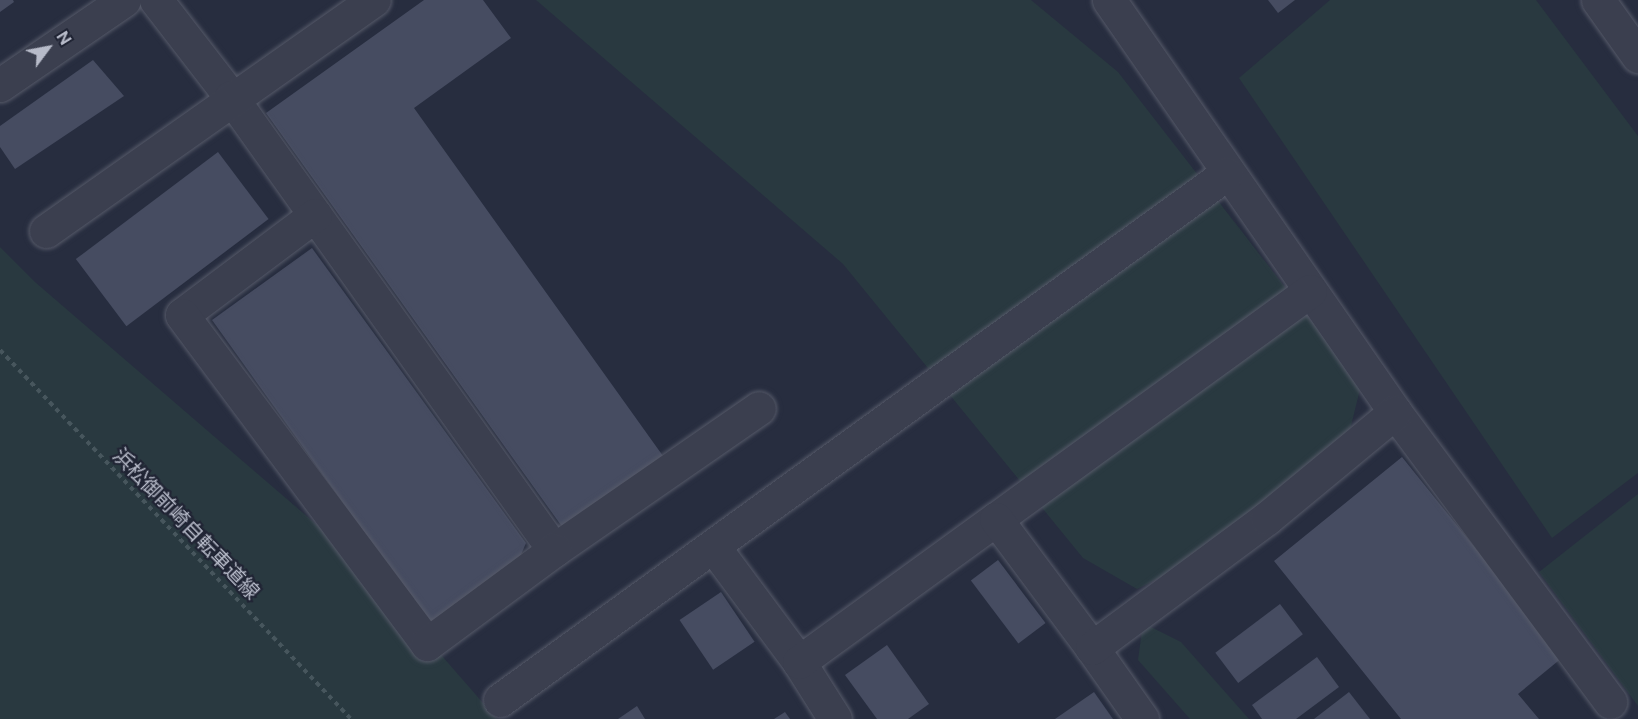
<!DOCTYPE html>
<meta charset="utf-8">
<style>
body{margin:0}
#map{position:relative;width:1638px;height:719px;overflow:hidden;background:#272d3f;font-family:"Public Sans","Noto Sans JP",sans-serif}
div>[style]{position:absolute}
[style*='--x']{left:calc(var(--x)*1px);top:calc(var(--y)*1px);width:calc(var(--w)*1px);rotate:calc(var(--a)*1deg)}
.green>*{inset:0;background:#293940}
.building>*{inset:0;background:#464c61;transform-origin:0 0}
.path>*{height:4px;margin-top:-2px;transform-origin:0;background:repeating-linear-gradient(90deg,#47565d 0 4.5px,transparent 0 9px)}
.roads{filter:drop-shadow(0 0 2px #565a69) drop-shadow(0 0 2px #565a69)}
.minor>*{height:33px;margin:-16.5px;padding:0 16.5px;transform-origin:16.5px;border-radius:16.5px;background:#3b3f4f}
span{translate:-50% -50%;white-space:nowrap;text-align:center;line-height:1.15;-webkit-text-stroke:4.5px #202434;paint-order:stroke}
.street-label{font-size:20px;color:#b7bbc9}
.north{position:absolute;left:18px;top:18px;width:60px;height:60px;-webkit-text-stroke:4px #202434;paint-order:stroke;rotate:58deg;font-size:16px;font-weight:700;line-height:24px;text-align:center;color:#b7bbc9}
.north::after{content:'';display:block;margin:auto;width:21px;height:27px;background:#b7bbc9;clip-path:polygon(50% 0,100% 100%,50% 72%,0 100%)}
</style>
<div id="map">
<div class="green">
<div style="clip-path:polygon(536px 0,1031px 0,1118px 72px,1361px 385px,1349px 434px,1236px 541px,1137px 589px,1083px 558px,843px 264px)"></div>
<div style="clip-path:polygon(1330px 0,1536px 0,1638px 136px,1638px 473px,1552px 538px,1239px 78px)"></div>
<div style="clip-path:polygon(0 247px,35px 282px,360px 562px,497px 719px,0 719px)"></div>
<div style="clip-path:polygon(1638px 494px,1638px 706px,1539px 572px)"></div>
<div style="clip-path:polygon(1143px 623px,1181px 642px,1249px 719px,1190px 719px,1138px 660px)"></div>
</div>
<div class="building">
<div style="clip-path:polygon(0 0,13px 0,14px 2px,0 12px)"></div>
<div style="clip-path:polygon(424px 0,483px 0,511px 38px,414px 108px,663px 456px,563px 528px,266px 113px)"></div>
<div style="clip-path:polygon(1268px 0,1295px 0,1278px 13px)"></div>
<div style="clip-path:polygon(93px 60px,124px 96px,15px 169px,0 147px,0 126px)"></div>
<div style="left:218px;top:152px;width:84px;height:178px;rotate:53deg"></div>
<div style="clip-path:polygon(312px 248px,526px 543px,520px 557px,429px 623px,212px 320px)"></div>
<div style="clip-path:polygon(1402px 457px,1563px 657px,1518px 694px,1539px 719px,1401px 719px,1274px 561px)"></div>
<div style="left:998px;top:560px;width:79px;height:34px;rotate:53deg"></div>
<div style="left:721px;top:592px;width:60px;height:50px;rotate:56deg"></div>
<div style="left:1280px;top:604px;width:38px;height:81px;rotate:53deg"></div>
<div style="clip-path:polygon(887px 645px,929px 704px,908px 719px,877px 719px,845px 675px)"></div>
<div style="clip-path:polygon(1317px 657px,1339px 687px,1296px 719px,1262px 719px,1252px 705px)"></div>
<div style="clip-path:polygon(1094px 692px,1113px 719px,1055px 719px)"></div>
<div style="clip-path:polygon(1349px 692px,1370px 719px,1314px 719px)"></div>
<div style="clip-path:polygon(637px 706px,645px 719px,618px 719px)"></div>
<div style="clip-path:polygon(785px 712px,790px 719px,774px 719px)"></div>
</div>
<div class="path">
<div style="--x:0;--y:350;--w:509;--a:46.43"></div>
</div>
<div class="roads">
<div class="minor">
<div style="--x:156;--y:0;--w:123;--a:52.3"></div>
<div style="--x:231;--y:97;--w:556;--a:54.51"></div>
<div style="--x:554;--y:550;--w:249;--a:-34.7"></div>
<div style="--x:1109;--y:0;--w:502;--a:55.23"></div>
<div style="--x:1395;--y:412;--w:361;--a:53.4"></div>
<div style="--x:1598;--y:0;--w:69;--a:54.5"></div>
<div style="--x:0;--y:85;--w:150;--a:-34.4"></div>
<div style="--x:315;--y:215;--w:166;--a:143.1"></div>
<div style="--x:182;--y:315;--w:410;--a:53.3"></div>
<div style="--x:427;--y:644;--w:158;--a:-36.5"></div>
<div style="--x:46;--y:231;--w:401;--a:-35.2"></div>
<div style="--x:996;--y:519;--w:388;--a:-36"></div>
<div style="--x:713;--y:546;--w:144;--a:53.4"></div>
<div style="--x:799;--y:662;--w:67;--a:57.7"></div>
<div style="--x:1092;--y:648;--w:87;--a:54.8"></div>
<div style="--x:799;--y:662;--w:243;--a:-36"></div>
<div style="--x:996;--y:519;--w:161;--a:53.3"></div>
<div style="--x:1092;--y:648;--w:218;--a:-36.6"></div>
<div style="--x:1267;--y:518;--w:166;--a:-39.6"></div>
<div style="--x:500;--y:700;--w:897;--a:-35.92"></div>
</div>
</div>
<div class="street-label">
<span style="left:186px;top:524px;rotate:46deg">浜松御前崎自転車道線</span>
</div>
<div class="north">N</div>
</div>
